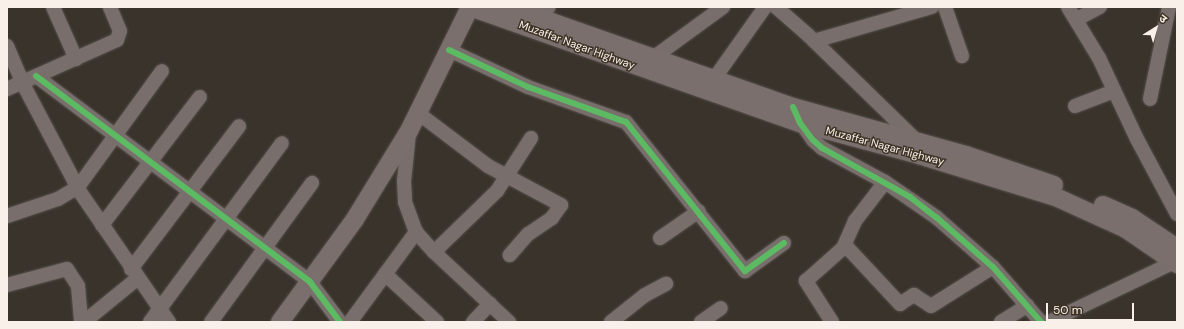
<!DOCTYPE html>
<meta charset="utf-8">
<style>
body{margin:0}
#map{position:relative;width:1184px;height:329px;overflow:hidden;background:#39332c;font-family:"DM Sans","Noto Sans Devanagari",sans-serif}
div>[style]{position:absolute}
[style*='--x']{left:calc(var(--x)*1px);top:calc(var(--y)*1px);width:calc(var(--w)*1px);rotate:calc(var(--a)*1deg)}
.roads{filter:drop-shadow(0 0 1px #57514b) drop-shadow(0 0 1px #57514b)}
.minor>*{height:14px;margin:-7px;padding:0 7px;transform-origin:7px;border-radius:7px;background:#786f6d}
.major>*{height:18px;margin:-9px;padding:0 9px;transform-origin:9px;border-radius:9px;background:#7a6f6c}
.cycleway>*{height:6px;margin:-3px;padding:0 3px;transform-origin:3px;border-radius:3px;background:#5cba63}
span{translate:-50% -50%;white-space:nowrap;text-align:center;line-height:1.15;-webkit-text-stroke:3px #3f3326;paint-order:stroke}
.street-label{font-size:11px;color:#f9f1e9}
.frame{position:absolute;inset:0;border:8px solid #f9f1e9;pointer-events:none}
.north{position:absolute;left:1136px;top:8px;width:40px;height:40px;-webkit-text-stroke:3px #3f3326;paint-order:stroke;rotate:37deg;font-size:11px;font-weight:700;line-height:16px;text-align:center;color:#f9f1e9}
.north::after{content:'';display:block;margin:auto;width:14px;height:18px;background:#f9f1e9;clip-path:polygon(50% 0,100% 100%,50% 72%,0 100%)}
.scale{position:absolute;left:1046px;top:303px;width:88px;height:18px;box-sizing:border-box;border:2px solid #f9f1e9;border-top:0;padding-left:5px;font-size:12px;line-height:14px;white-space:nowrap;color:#f9f1e9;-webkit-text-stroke:3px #3f3326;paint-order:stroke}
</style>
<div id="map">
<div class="roads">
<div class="minor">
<div style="--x:53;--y:7;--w:57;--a:66.1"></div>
<div style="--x:776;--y:7;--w:43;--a:41.2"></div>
<div style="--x:808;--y:35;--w:151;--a:44.2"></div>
<div style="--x:945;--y:7;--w:52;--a:70.9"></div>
<div style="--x:1068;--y:7;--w:60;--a:58.7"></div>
<div style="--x:1099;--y:58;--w:89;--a:64.9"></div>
<div style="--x:1137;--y:139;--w:85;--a:61.9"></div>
<div style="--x:534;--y:16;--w:17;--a:-31"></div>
<div style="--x:1077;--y:19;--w:26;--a:-28"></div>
<div style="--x:814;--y:41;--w:123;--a:-16.1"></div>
<div style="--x:7;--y:46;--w:39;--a:67"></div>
<div style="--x:22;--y:82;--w:124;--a:62.2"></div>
<div style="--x:80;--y:192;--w:158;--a:55.6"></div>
<div style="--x:449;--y:50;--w:87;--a:25.1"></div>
<div style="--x:528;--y:87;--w:104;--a:19.7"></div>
<div style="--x:626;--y:122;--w:191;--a:51.4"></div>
<div style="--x:745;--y:271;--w:48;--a:-35.7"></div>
<div style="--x:653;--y:58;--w:87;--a:-36.1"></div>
<div style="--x:36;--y:76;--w:343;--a:36.9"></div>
<div style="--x:310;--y:282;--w:50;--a:53.1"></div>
<div style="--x:714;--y:79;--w:88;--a:-54.7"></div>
<div style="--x:7;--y:89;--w:120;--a:-24"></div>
<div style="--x:117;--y:40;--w:9;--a:-72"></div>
<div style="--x:120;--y:31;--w:26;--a:-113"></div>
<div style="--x:1150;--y:99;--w:94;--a:-78.3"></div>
<div style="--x:1075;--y:106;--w:42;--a:-21"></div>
<div style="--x:418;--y:113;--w:88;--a:37.1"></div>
<div style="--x:488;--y:166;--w:83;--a:28.1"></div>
<div style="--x:561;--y:205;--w:16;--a:125"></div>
<div style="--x:552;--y:218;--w:29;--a:146"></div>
<div style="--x:528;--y:234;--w:28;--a:131"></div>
<div style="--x:799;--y:120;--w:24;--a:55"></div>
<div style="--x:813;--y:140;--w:12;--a:42"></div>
<div style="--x:822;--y:148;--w:72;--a:28.4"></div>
<div style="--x:885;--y:182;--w:62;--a:34.5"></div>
<div style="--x:936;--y:217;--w:76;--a:41.3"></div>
<div style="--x:993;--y:267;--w:73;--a:48.9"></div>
<div style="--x:409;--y:133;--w:48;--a:95.9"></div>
<div style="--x:404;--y:181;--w:21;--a:87"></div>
<div style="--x:405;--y:202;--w:32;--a:70"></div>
<div style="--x:416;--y:232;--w:27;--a:48"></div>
<div style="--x:434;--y:252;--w:103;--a:43"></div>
<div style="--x:7;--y:216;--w:54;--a:-18.4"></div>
<div style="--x:58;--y:199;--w:23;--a:-31"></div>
<div style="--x:78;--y:187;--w:143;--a:-54.1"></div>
<div style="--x:102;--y:225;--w:161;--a:-52.6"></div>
<div style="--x:660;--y:238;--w:47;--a:-34.7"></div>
<div style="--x:845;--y:245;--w:81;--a:47"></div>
<div style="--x:900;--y:304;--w:17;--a:-33"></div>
<div style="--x:914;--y:295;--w:20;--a:33"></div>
<div style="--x:931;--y:306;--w:73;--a:-32.2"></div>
<div style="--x:434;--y:252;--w:88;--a:-44.1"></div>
<div style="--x:497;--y:191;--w:63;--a:-57.3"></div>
<div style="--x:131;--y:269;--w:179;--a:-52.9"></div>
<div style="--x:385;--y:274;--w:71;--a:42.7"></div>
<div style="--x:7;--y:285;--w:62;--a:-14.9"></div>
<div style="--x:67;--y:269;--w:20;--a:57"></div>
<div style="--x:78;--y:286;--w:36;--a:85"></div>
<div style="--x:84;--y:322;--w:70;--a:-39.2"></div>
<div style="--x:150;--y:322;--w:222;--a:-53.6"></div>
<div style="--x:211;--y:322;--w:172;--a:-54"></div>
<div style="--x:350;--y:322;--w:112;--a:-53.7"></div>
<div style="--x:473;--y:322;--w:25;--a:-47"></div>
<div style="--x:611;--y:322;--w:43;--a:-38.5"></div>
<div style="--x:645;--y:295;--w:24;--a:-28"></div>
<div style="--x:701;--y:322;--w:24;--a:-35"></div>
<div style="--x:832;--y:322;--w:49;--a:-122.4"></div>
<div style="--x:806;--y:281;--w:50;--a:-41.7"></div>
<div style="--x:843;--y:248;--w:30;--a:-66"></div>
<div style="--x:855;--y:221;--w:49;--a:-52.4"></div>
<div style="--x:1001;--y:322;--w:31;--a:-32"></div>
<div style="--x:1049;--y:322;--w:139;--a:-25.6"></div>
</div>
<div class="major">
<div style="--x:470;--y:7;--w:350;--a:19.4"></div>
<div style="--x:800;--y:123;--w:116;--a:15"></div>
<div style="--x:912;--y:153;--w:153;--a:17.1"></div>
<div style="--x:1058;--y:198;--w:75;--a:24.5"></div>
<div style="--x:1126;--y:229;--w:62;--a:34.5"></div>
<div style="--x:509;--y:7;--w:301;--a:19.4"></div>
<div style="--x:793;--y:107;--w:180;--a:15.5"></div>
<div style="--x:966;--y:155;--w:93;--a:18.8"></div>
<div style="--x:1103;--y:205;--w:32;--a:24"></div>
<div style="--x:1132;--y:218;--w:54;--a:33.7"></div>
<div style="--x:280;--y:322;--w:127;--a:-53.9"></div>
<div style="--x:355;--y:219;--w:103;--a:-58.5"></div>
<div style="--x:409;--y:131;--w:138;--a:-63.8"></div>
</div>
</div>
<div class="cycleway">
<div style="--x:449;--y:50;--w:87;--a:25.1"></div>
<div style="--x:528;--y:87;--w:104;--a:19.7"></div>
<div style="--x:626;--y:122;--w:191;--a:51.4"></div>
<div style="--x:745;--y:271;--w:48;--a:-35.7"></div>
<div style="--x:36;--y:76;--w:343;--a:36.9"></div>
<div style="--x:310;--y:282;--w:50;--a:53.1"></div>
<div style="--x:793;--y:107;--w:17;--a:66"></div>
<div style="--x:800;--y:123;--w:21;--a:53"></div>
<div style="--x:813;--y:140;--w:12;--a:42"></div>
<div style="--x:822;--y:148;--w:101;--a:29.1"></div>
<div style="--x:910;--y:197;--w:33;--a:38"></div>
<div style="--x:936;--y:217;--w:76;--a:41.3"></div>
<div style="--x:993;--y:267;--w:73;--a:48.9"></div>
</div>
<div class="street-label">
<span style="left:577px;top:45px;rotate:20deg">Muzaffar Nagar Highway</span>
<span style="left:885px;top:146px;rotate:15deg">Muzaffar Nagar Highway</span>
</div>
<div class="frame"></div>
<div class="north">उ</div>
<div class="scale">50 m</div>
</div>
